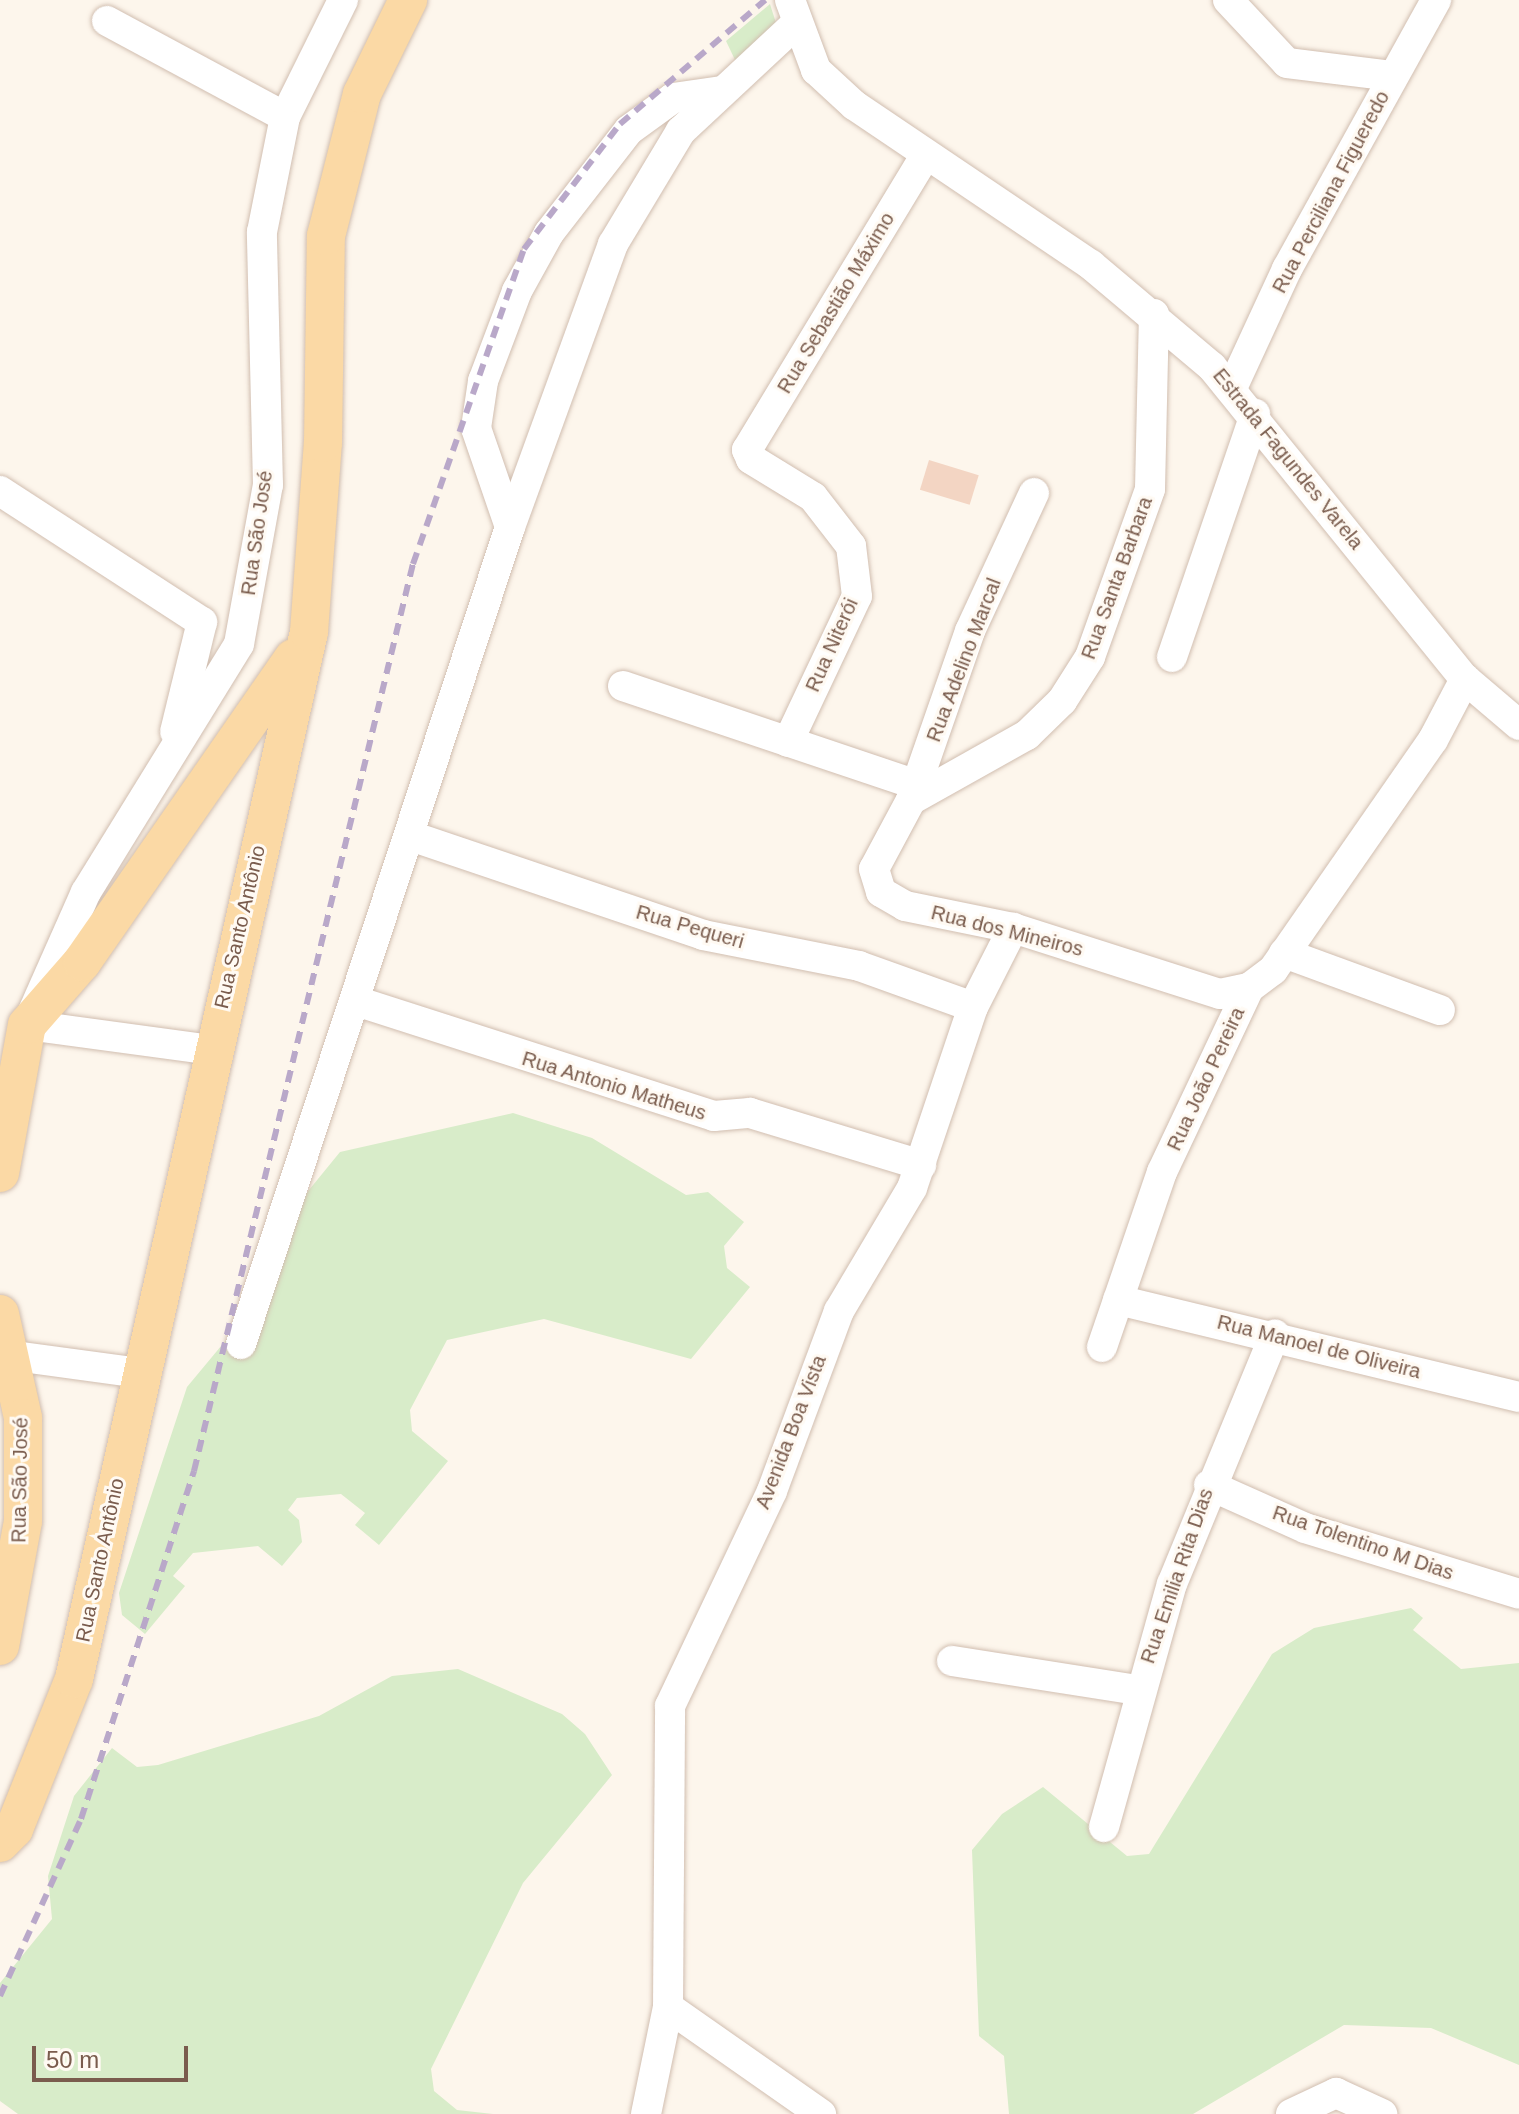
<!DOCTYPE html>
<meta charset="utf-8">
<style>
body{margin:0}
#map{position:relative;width:1519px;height:2114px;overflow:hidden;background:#fdf6ec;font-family:Arial,sans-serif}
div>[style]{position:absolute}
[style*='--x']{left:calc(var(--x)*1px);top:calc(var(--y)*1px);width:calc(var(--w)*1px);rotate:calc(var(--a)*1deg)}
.green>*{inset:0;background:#d8ecc9}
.building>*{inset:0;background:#f3d5c3;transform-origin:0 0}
.roads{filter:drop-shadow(0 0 2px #d1beb0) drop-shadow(0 0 2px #d1beb0)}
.minor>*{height:30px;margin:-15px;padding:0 15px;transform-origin:15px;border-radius:15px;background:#fff}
.major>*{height:38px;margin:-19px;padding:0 19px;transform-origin:19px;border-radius:19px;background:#fbd9a5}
.rail>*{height:6px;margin-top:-3px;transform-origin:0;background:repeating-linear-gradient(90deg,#b9a8c9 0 12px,transparent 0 20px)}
span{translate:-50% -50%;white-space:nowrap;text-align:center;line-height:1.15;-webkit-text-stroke:6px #fffaf3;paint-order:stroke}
.street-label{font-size:20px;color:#7a5c4d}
.scale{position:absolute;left:32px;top:2046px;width:156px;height:36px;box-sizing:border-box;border:4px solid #7a5c4d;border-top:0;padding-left:10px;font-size:24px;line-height:28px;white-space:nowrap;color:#7a5c4d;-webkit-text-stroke:6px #fffaf3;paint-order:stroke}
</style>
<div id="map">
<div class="green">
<div style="clip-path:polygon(770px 4px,776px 23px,736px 62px,726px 41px)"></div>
<div style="clip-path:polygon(513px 1113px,592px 1138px,686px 1195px,708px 1192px,744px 1222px,724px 1246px,727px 1268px,750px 1287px,691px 1359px,544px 1319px,447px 1340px,410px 1410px,412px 1431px,448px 1461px,379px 1545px,355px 1525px,365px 1513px,341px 1494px,297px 1498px,288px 1510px,299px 1520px,302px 1542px,282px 1566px,258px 1546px,193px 1553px,173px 1576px,185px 1586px,145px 1634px,122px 1615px,119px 1593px,187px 1387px,266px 1292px,291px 1212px,340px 1152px)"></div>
<div style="clip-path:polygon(1411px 1608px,1423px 1618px,1413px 1630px,1461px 1669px,1519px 1663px,1519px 2065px,1431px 2028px,1344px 2025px,1193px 2114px,1009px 2114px,1004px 2056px,979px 2036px,972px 1850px,1002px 1814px,1043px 1787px,1127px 1856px,1149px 1854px,1272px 1654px,1314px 1628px)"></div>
<div style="clip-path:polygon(458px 1669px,562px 1714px,585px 1734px,612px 1775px,523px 1883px,431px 2069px,434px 2091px,457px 2110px,493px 2114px,18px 2114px,0 2101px,0 1983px,52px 1919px,48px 1876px,74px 1796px,112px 1748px,137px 1767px,158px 1765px,319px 1716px,392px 1676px)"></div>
</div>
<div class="building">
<div style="left:929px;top:460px;width:52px;height:31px;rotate:17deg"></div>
</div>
<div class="roads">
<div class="minor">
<div style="--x:790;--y:0;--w:75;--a:69.6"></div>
<div style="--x:816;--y:70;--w:52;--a:42.6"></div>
<div style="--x:854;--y:105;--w:286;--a:34"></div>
<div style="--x:1091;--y:265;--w:158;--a:40.1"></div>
<div style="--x:1212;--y:367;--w:402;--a:51"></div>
<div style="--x:1465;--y:679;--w:71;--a:40.4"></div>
<div style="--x:1228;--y:0;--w:86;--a:46.9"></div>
<div style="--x:1287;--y:63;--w:107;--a:7"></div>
<div style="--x:107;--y:21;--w:202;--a:28.3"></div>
<div style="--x:1232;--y:388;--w:131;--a:-65.2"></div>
<div style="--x:1287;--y:269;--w:308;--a:-61"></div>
<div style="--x:0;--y:491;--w:241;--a:33"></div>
<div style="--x:202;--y:622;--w:113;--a:103.8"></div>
<div style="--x:1034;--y:493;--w:152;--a:114.9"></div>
<div style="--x:970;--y:631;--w:179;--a:109.2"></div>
<div style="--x:911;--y:800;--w:78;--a:118.2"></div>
<div style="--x:874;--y:869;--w:24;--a:73"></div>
<div style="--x:881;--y:892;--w:28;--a:30"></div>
<div style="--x:905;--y:906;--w:110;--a:11.5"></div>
<div style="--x:1013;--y:928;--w:217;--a:17.7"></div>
<div style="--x:1220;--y:994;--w:30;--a:-12"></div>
<div style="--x:510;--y:527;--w:105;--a:-109"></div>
<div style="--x:476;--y:428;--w:48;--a:-81.5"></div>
<div style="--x:483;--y:381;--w:96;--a:-69.3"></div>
<div style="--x:517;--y:291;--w:66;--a:-61.1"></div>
<div style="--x:549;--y:233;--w:130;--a:-52.2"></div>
<div style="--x:629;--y:130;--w:54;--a:-36"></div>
<div style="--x:673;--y:98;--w:49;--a:-8.1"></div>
<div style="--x:1172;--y:657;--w:257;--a:-71.1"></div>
<div style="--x:623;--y:686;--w:310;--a:18.6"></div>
<div style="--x:788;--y:742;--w:161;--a:-64.7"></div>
<div style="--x:857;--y:596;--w:50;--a:-96.8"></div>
<div style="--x:851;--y:546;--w:62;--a:-127.8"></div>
<div style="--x:813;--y:497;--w:73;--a:-148.5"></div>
<div style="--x:751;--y:459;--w:10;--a:-114"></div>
<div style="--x:747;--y:450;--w:344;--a:-58.8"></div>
<div style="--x:911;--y:800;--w:133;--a:-29.3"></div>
<div style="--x:1027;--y:735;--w:49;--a:-44.2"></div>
<div style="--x:1062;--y:701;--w:52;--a:-57.5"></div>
<div style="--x:1090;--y:657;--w:178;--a:-70.3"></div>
<div style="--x:1150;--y:489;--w:175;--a:-88.7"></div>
<div style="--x:411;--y:836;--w:308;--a:18.7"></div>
<div style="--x:703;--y:935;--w:159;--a:11.2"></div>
<div style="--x:859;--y:966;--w:121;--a:19.8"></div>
<div style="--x:1284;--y:953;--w:166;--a:20.1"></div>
<div style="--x:356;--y:1001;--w:376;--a:17.8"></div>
<div style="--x:714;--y:1116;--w:36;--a:-5"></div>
<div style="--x:750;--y:1113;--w:179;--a:16.9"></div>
<div style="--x:212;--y:1050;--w:187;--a:-172.3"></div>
<div style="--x:27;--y:1025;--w:145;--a:-66.1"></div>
<div style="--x:86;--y:892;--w:291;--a:-58.3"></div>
<div style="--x:239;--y:644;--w:162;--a:-79.7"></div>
<div style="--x:268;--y:485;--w:253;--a:-91.4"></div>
<div style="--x:262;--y:232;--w:117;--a:-78.7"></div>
<div style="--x:285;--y:117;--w:131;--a:-63.6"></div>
<div style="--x:1118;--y:1300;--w:413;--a:13.6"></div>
<div style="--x:241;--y:1344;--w:860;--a:-71.78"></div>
<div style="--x:510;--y:527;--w:301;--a:-70"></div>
<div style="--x:613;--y:244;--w:132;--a:-59"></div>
<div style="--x:681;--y:131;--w:158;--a:-43"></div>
<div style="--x:1102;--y:1347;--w:185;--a:-71.1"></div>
<div style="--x:1162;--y:1172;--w:204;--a:-64.7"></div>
<div style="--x:1249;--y:988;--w:30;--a:-37"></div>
<div style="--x:1273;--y:970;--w:280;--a:-55.2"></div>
<div style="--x:1433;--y:740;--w:69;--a:-62.3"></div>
<div style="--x:0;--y:1354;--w:142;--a:7.7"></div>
<div style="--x:1209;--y:1485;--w:105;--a:24.1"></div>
<div style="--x:1305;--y:1528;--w:224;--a:17.1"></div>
<div style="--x:952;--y:1661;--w:187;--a:8.9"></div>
<div style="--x:1104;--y:1827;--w:252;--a:-74.4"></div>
<div style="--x:1172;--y:1584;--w:270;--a:-67.6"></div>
<div style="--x:668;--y:2007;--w:187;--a:35"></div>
<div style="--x:646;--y:2114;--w:109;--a:-78.4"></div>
<div style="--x:668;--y:2007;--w:301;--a:-89.6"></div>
<div style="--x:670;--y:1706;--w:238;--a:-64.6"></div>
<div style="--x:772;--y:1491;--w:192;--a:-69.6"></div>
<div style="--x:839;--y:1311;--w:143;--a:-59.3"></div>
<div style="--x:912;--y:1188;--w:191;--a:-71.4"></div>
<div style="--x:973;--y:1007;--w:89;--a:-63.1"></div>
<div style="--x:1291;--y:2114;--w:50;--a:-25"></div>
<div style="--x:1336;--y:2093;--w:51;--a:24.5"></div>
</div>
<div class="major">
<div style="--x:0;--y:1173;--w:150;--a:-79.7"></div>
<div style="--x:27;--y:1025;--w:84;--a:-48.9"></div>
<div style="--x:82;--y:962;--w:370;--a:-55.2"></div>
<div style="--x:0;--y:1314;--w:107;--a:77.5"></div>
<div style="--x:23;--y:1418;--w:103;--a:90"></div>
<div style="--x:23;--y:1521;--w:127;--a:100.4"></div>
<div style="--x:0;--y:1843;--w:20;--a:-45"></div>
<div style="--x:14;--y:1829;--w:162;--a:-68.2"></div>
<div style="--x:74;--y:1679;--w:1073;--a:-77.35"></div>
<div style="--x:309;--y:632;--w:190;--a:-85.8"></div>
<div style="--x:323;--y:443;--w:207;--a:-89.2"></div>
<div style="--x:326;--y:236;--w:146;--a:-75.8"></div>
<div style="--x:362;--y:94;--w:105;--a:-63.9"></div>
</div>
</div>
<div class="rail">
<div style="--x:0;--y:1996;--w:195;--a:-65.4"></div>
<div style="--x:81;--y:1819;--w:366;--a:-72"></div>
<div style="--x:194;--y:1471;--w:933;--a:-76.43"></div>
<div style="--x:413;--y:564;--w:334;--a:-70.6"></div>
<div style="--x:524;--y:249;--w:158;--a:-52.5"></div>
<div style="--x:620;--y:124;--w:191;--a:-40.5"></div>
</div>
<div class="street-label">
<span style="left:1331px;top:192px;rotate:-62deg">Rua Perciliana Figueredo</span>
<span style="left:836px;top:303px;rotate:-59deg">Rua Sebastião Máximo</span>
<span style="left:1288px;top:459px;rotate:51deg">Estrada Fagundes Varela</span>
<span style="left:257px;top:533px;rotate:-82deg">Rua São José</span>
<span style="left:1117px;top:578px;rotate:-70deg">Rua Santa Barbara</span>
<span style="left:832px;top:645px;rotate:-66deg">Rua Niterói</span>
<span style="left:964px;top:660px;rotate:-69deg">Rua Adelino Marcal</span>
<span style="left:240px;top:927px;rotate:-77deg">Rua Santo Antônio</span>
<span style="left:690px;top:927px;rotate:16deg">Rua Pequeri</span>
<span style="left:1007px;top:931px;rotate:14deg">Rua dos Mineiros</span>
<span style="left:1206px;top:1079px;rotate:-65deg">Rua João Pereira</span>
<span style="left:614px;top:1086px;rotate:17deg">Rua Antonio Matheus</span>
<span style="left:1319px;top:1347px;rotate:14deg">Rua Manoel de Oliveira</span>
<span style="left:791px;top:1432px;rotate:-69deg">Avenida Boa Vista</span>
<span style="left:20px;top:1480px;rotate:-89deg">Rua São José</span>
<span style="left:1363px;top:1543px;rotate:19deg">Rua Tolentino M Dias</span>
<span style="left:100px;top:1560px;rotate:-78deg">Rua Santo Antônio</span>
<span style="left:1177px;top:1576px;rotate:-71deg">Rua Emilia Rita Dias</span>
</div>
<div class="scale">50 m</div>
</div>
